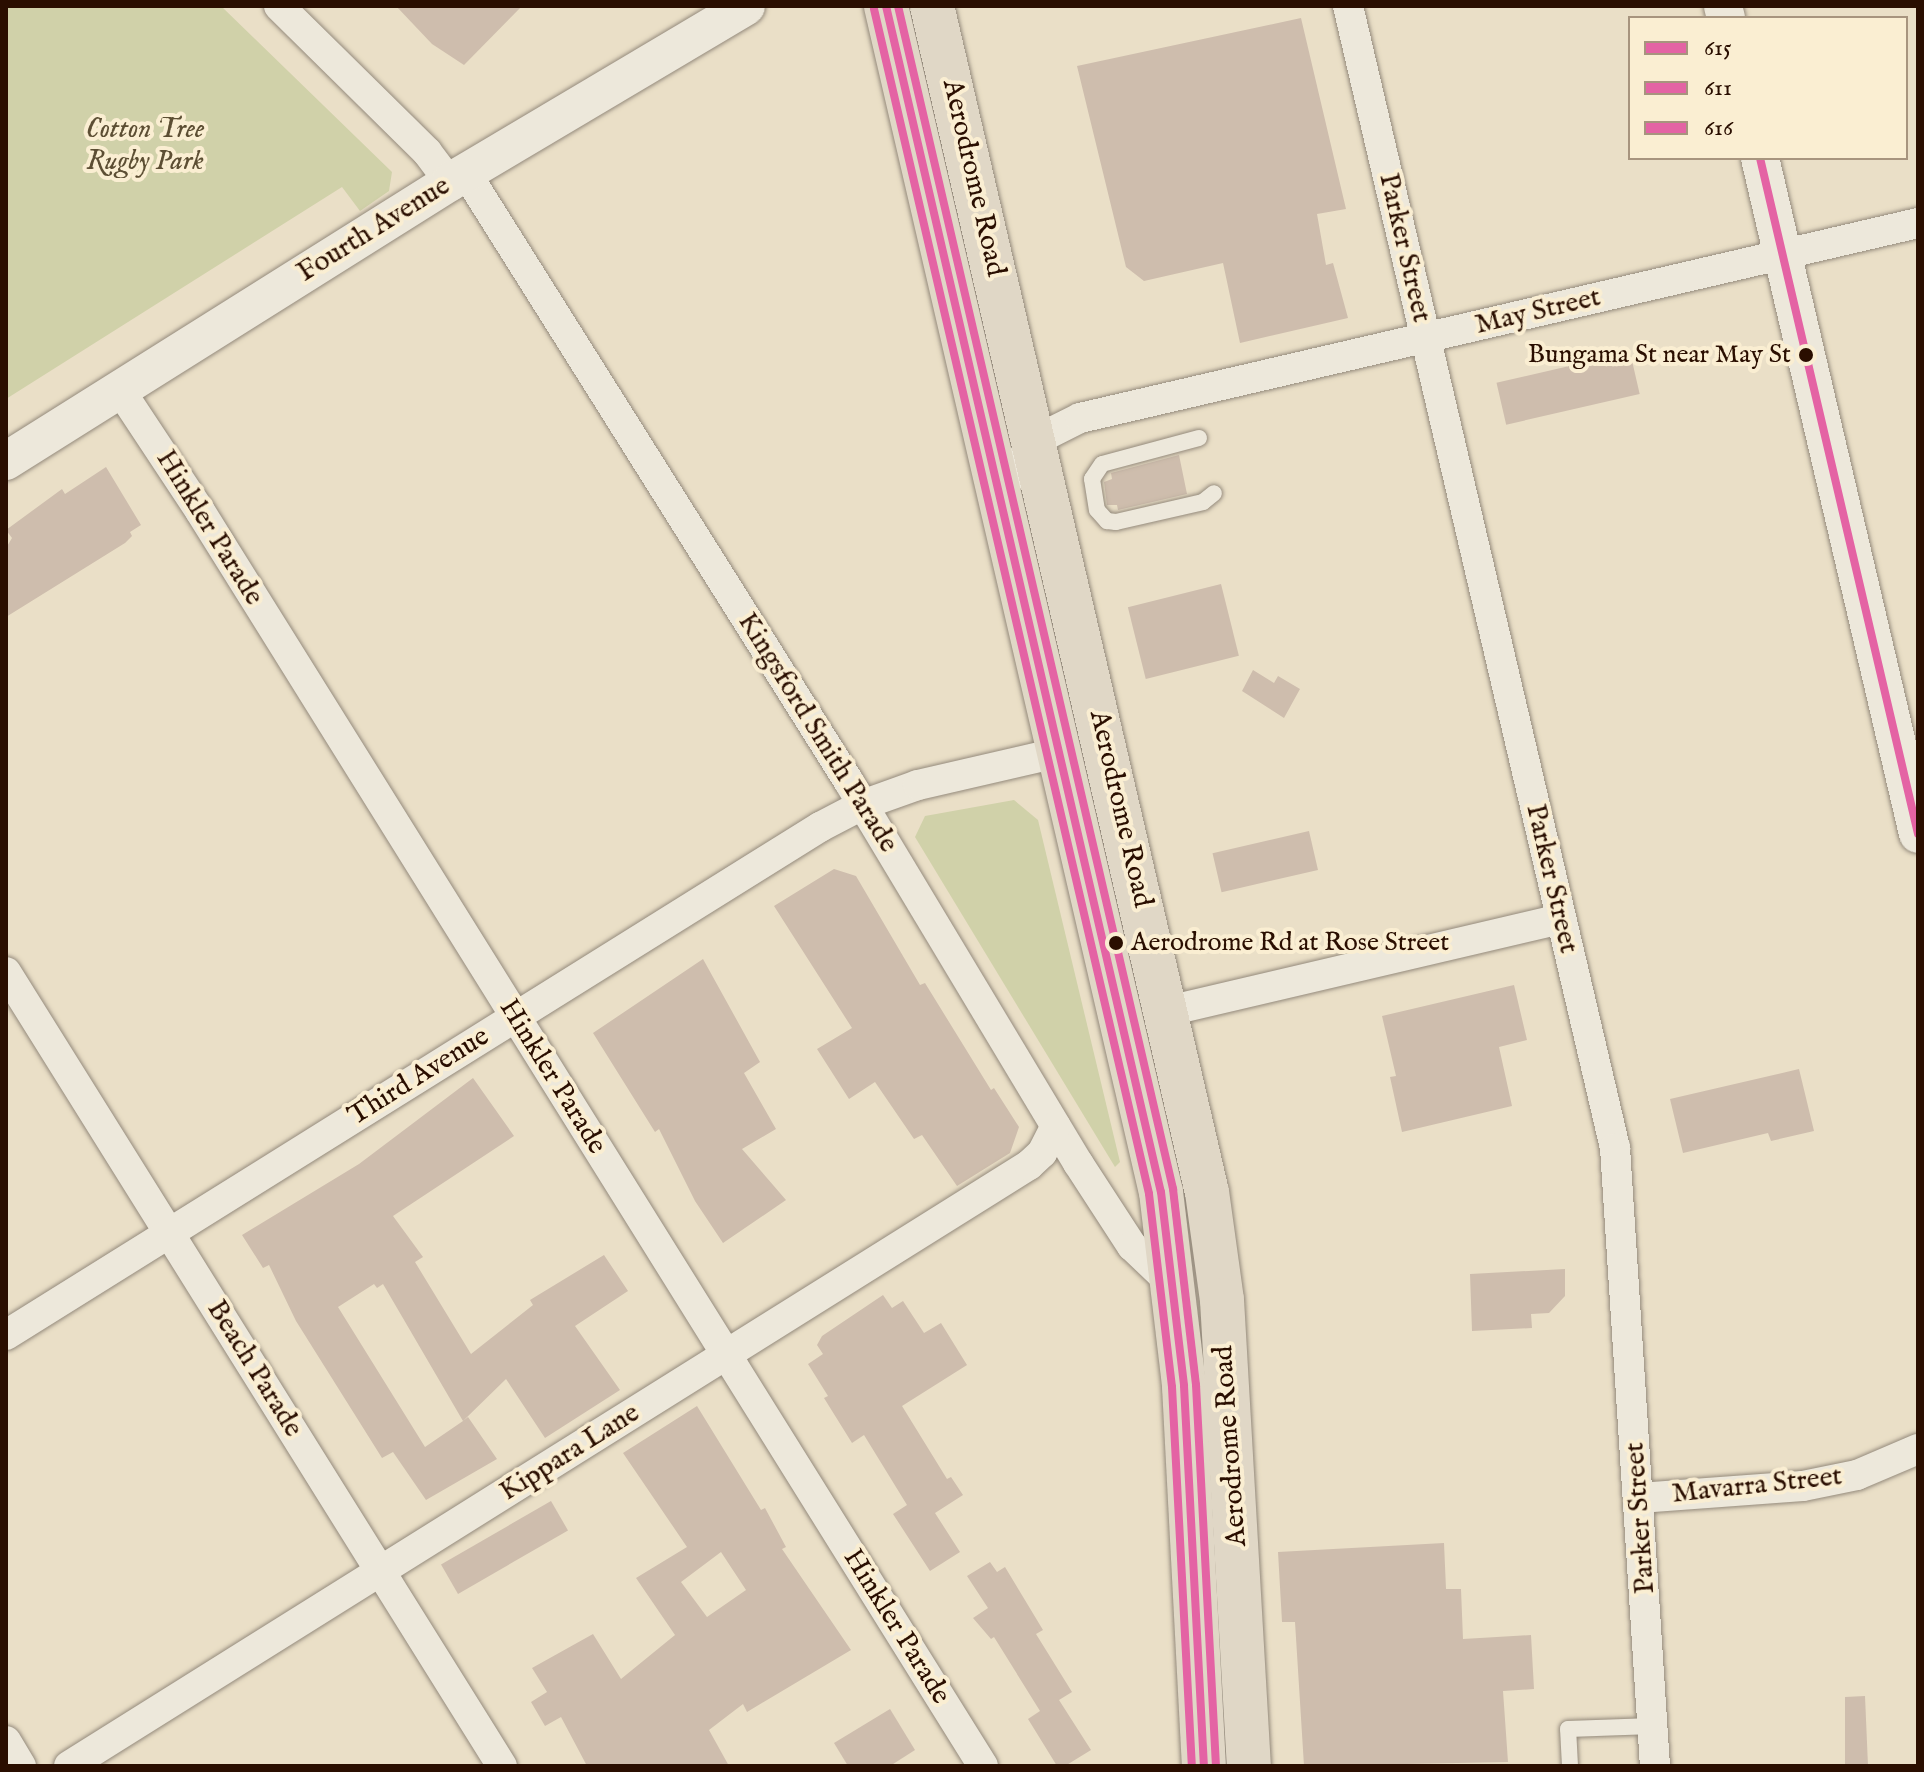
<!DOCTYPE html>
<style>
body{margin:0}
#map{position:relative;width:1924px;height:1772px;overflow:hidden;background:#eadfc7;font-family:"IM FELL English",serif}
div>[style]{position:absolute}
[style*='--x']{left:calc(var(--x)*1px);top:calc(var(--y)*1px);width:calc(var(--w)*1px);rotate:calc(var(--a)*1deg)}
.green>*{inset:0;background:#d0d1a9}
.building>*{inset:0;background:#cebdad;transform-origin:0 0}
.roads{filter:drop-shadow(0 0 2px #948a7c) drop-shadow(0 0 2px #948a7c)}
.service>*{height:16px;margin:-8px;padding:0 8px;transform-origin:8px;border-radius:8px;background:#ede8db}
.minor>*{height:30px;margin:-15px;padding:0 15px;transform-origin:15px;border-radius:15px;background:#ede8db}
.tertiary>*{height:38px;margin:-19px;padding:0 19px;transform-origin:19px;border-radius:19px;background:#ede8db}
.primary>*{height:44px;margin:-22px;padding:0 22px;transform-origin:22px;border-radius:22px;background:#e0d7c6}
.bus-1>*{height:8px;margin:-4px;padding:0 4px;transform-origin:4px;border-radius:4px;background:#e463a4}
.bus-2>*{height:8px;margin:-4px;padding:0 4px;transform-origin:4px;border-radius:4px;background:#e463a4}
.bus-3>*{height:8px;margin:-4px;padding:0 4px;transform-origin:4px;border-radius:4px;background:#e463a4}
.bus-4>*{height:8px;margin:-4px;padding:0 4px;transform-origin:4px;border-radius:4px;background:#e463a4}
.dots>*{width:22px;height:22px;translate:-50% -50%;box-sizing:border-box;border:4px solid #faeed2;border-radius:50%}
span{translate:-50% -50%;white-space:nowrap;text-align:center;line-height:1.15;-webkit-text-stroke:8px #faeed2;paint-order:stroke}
.bus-label{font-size:26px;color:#2a0e00}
.right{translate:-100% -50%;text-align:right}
.left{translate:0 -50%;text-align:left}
.park-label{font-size:28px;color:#5c4e33;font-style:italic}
.street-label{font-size:28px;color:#2a0e00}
.frame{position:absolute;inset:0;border:8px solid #2a0e00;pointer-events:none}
.legend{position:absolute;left:1628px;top:16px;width:280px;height:144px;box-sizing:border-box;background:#faeed2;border:2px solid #a7947e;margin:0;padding:10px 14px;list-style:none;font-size:24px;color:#2a0e00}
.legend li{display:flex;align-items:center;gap:16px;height:40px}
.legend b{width:40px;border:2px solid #a7947e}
</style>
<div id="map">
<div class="green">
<div style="clip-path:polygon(6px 6px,221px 6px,392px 172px,389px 191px,360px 211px,342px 187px,6px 399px)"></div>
<div style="clip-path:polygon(1014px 800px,1038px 820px,1120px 1162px,1115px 1167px,915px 837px,925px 816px)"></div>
</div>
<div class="building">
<div style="clip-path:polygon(396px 6px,522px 6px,464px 65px,432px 44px)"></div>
<div style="clip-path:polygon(1301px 18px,1346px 209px,1317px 214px,1326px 265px,1333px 263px,1348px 318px,1240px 343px,1223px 263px,1144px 281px,1126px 267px,1077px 66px)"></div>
<div style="left:1630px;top:352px;width:43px;height:137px;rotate:77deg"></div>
<div style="clip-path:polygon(1179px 455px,1187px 494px,1118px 510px,1117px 505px,1107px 505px,1104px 482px,1112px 479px,1111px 473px)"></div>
<div style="clip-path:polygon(106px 467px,141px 525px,130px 532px,132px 536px,125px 543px,6px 617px,6px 548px,12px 538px,6px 530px,62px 489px,65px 494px)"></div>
<div style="left:1221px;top:584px;width:74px;height:96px;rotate:76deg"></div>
<div style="clip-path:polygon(1253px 670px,1274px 683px,1278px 676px,1300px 689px,1284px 718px,1242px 691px)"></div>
<div style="left:1309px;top:831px;width:40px;height:99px;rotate:77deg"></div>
<div style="clip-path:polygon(834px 869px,856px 876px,920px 985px,925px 983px,991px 1090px,994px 1088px,1019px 1127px,1010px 1153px,957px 1186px,922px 1135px,914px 1139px,875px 1082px,849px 1099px,817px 1049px,852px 1028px,774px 906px)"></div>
<div style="clip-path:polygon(703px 959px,760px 1062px,744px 1073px,776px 1129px,742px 1149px,786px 1200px,723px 1243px,695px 1201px,659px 1129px,655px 1132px,593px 1033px)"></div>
<div style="clip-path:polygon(1514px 985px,1527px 1040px,1499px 1047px,1512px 1106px,1402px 1132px,1390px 1077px,1396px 1076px,1382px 1016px)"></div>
<div style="clip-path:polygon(1799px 1069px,1814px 1131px,1771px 1141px,1768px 1133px,1683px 1153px,1670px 1099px)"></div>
<div style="clip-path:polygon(evenodd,473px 1078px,514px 1136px,393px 1216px,423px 1257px,415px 1262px,471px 1354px,533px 1305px,530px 1300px,604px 1255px,628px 1291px,575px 1326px,620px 1390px,545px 1438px,506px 1379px,463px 1421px,468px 1417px,497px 1459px,426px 1500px,393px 1452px,382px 1458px,296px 1321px,269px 1265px,263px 1268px,242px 1235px,359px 1164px,473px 1078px,374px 1284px,377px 1288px,383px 1284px,463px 1421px,425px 1447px,338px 1307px,374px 1284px)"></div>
<div style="clip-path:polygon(1565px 1269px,1565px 1296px,1549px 1313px,1531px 1314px,1532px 1328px,1472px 1331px,1470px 1274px)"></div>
<div style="clip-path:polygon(883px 1295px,892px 1308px,903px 1301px,924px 1333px,941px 1323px,967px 1365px,902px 1406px,947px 1479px,951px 1477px,963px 1495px,935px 1513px,960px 1552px,930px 1571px,893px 1514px,907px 1505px,864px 1435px,852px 1443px,824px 1398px,828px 1396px,808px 1364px,823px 1354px,817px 1345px,822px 1336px)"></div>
<div style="clip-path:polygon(evenodd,697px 1406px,761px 1510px,765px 1508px,786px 1547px,782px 1549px,851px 1650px,747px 1712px,743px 1704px,709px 1730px,729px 1766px,587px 1766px,561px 1717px,545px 1726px,531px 1702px,547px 1692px,532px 1668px,593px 1634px,621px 1679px,675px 1635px,636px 1578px,687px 1547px,623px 1453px,697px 1406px,721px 1552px,746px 1590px,707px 1617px,681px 1582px,721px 1552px)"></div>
<div style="left:551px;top:1501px;width:34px;height:127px;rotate:60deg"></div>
<div style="clip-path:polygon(1444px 1543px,1446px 1589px,1461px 1589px,1463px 1639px,1531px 1635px,1534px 1689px,1503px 1691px,1508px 1762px,1304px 1766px,1295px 1622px,1282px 1622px,1278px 1552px)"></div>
<div style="clip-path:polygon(990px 1562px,997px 1572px,1005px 1567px,1043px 1630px,1036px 1634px,1072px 1692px,1059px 1700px,1091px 1750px,1065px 1766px,1057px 1766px,1028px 1719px,1040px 1711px,994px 1637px,991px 1639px,973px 1618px,988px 1608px,967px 1576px)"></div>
<div style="clip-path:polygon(1865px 1696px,1868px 1766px,1845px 1766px,1845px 1697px)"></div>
<div style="clip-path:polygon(890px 1709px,915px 1750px,890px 1766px,848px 1766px,834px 1743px)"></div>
</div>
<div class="roads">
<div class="service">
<div style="--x:1199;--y:438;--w:100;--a:165"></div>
<div style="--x:1102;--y:464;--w:18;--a:124"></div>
<div style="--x:1092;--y:479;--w:31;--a:81"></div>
<div style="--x:1097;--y:510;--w:15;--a:48"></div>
<div style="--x:1107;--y:521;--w:9;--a:6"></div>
<div style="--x:1116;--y:522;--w:89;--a:-12.9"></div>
<div style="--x:1203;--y:502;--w:14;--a:-39"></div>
<div style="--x:1570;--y:1766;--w:37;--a:-93"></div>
<div style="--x:1568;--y:1729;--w:85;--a:-2"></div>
</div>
<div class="minor">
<div style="--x:279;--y:6;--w:208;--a:44.6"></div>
<div style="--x:427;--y:152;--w:38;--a:53"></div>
<div style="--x:1348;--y:6;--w:1173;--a:76.84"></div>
<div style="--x:1615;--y:1148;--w:619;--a:86.3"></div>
<div style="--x:466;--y:173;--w:719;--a:57.83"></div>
<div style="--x:849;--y:782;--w:445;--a:59"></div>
<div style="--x:1078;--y:1163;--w:99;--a:57"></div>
<div style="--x:1132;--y:1246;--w:59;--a:43.6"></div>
<div style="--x:120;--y:390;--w:145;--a:56.5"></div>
<div style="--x:200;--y:511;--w:1479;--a:58.04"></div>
<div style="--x:1001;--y:491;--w:60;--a:-56.6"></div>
<div style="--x:1034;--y:441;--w:51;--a:-26.6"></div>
<div style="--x:1080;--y:418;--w:860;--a:-13.1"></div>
<div style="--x:6;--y:972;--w:936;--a:58.01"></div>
<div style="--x:1168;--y:1011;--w:403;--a:-13.2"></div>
<div style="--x:6;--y:1335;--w:960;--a:-31.97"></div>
<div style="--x:820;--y:827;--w:47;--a:-27.6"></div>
<div style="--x:862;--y:805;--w:59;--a:-19.7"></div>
<div style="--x:918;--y:785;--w:147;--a:-13"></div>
<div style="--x:1639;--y:1498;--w:164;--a:-4.2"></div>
<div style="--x:1803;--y:1486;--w:55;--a:-11.5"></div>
<div style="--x:1857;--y:1475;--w:66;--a:-23.1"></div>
<div style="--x:6;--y:1741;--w:29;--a:59"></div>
<div style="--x:69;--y:1766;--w:1133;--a:-32.05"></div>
<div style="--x:1029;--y:1165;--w:18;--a:-43"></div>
<div style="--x:1042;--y:1153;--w:30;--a:-63"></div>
</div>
<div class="tertiary">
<div style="--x:1723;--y:6;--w:12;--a:76"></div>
<div style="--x:1760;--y:158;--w:694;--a:76.84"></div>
<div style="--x:6;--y:461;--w:524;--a:-32.14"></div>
<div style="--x:450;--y:182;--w:344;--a:-30.7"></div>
</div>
<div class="primary">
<div style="--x:886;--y:6;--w:1217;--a:76.95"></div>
<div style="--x:1161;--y:1192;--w:195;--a:83.2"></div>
<div style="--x:1184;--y:1386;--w:381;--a:87"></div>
<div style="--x:932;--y:6;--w:1217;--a:76.95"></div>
<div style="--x:1207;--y:1192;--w:109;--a:82.1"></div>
<div style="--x:1222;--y:1300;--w:467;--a:86.7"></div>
</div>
</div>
<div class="bus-1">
<div style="--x:886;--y:6;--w:1217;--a:76.95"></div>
<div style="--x:1161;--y:1192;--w:195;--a:83.2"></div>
<div style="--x:1184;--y:1386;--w:381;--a:87"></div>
</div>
<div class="bus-2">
<div style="--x:874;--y:9;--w:1216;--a:76.93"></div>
<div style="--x:1149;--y:1194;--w:194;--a:83.2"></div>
<div style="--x:1172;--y:1387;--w:380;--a:87"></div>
</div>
<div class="bus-3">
<div style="--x:898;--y:6;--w:1215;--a:76.91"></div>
<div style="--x:1173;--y:1189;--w:197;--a:83.3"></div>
<div style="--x:1196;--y:1385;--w:381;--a:87"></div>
</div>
<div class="bus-4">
<div style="--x:1760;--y:158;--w:694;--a:76.84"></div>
</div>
<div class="dots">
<div style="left:1806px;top:355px;background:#2a0e00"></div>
<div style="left:1116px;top:943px;background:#2a0e00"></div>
</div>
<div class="bus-label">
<span class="right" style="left:1791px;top:355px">Bungama St near May St</span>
<span class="left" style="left:1131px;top:943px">Aerodrome Rd at Rose Street</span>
</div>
<div class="park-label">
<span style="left:145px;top:146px">Cotton Tree<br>Rugby Park</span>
</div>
<div class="street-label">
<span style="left:973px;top:178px;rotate:77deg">Aerodrome Road</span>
<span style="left:374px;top:230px;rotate:-32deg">Fourth Avenue</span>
<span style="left:1404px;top:248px;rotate:77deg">Parker Street</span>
<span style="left:1538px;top:312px;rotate:-13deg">May Street</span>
<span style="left:209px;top:528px;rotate:58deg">Hinkler Parade</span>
<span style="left:817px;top:733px;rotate:58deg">Kingsford Smith Parade</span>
<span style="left:1120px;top:809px;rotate:77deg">Aerodrome Road</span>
<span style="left:1551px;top:879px;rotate:77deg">Parker Street</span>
<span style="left:419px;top:1077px;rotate:-32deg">Third Avenue</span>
<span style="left:552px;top:1077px;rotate:58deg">Hinkler Parade</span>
<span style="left:254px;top:1369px;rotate:58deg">Beach Parade</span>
<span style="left:1231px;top:1446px;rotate:-94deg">Aerodrome Road</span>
<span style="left:570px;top:1453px;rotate:-32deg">Kippara Lane</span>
<span style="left:1757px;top:1486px;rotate:-6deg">Mavarra Street</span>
<span style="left:1641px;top:1518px;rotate:-94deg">Parker Street</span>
<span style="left:896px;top:1627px;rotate:58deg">Hinkler Parade</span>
</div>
<div class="frame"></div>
<ul class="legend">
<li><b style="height:10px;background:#e463a4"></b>615</li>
<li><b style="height:10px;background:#e463a4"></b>611</li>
<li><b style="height:10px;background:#e463a4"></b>616</li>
</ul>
</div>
